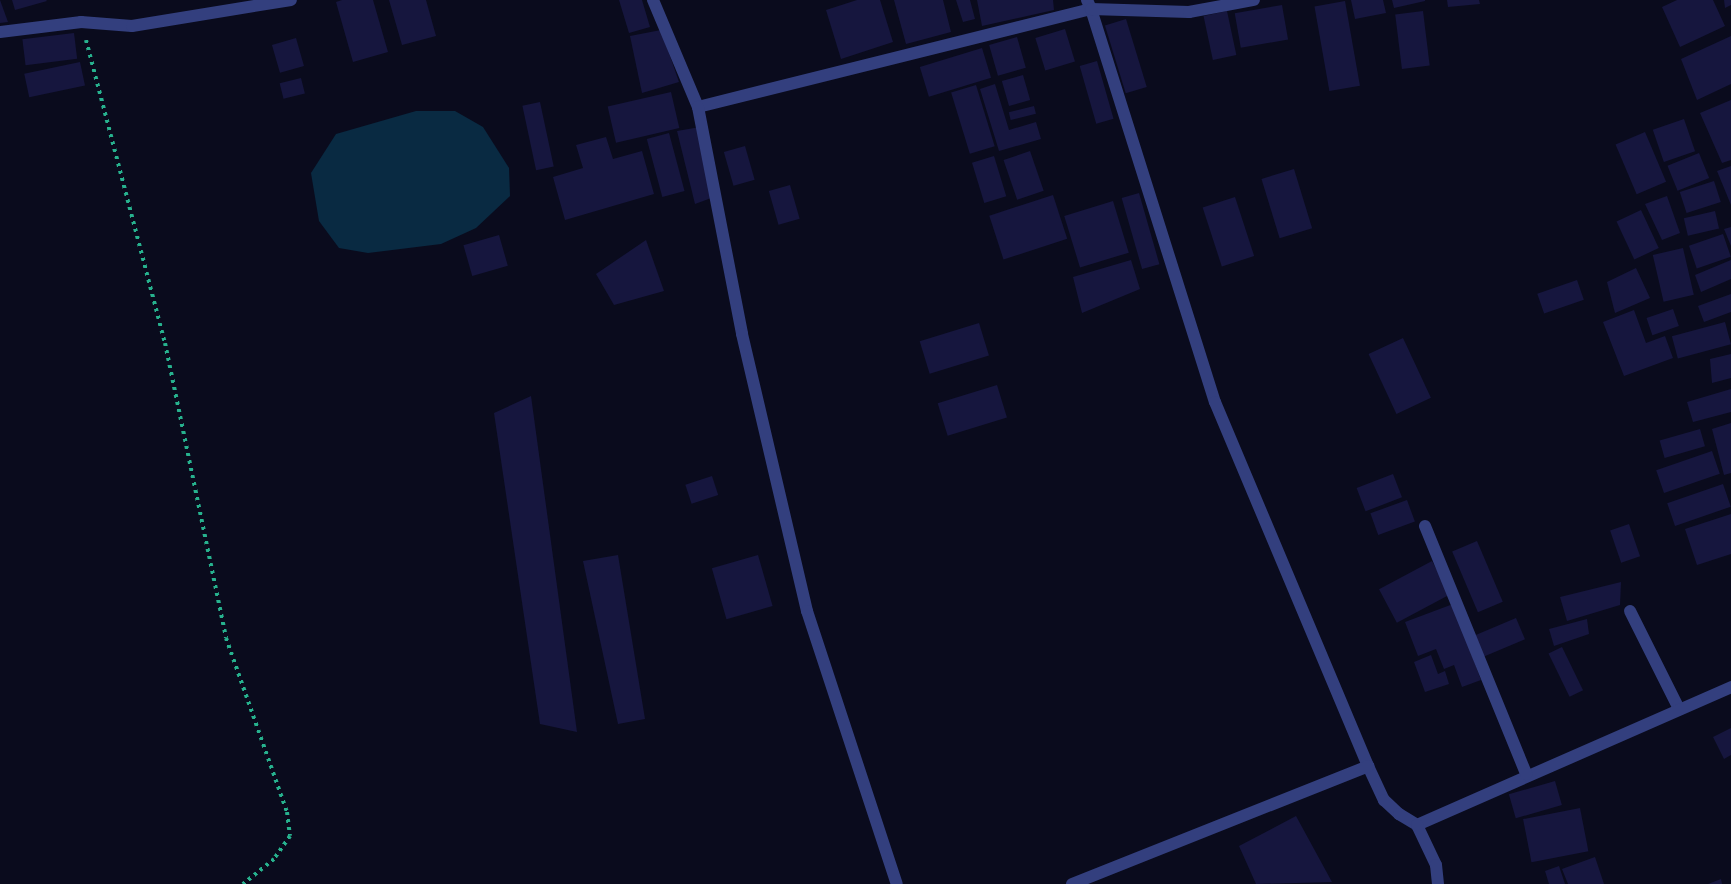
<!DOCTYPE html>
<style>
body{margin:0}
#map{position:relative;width:1731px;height:884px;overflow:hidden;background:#0a0b1d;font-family:Arial,sans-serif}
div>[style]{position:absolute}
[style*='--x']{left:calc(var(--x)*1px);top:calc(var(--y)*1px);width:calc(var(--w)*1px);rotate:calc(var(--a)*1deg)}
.water>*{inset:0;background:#092a42}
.building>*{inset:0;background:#16163e;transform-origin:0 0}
.path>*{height:4px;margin-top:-2px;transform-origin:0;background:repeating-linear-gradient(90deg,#27b28e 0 3px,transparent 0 7.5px)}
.lane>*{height:12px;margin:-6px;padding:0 6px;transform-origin:6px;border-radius:6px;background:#333f7e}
.street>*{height:12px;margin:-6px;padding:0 6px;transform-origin:6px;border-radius:6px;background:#333f7e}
span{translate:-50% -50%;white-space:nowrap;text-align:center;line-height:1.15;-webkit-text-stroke:5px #0a0b1d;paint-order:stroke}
</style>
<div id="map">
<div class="water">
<div style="clip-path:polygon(416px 111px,455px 111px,483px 127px,509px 168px,510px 196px,476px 228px,441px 244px,368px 253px,339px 248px,319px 221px,311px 173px,336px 134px)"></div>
</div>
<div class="building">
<div style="clip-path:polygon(0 0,8px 22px,0 23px)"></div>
<div style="clip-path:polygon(12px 0,46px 0,47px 1px,15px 10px)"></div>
<div style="clip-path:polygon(342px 0,373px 0,388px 52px,353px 62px,336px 2px)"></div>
<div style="clip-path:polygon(389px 0,426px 0,436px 36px,402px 45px)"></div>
<div style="clip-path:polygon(619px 0,642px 0,650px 27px,629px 33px)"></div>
<div style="clip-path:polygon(857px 0,880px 0,893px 42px,841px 59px,826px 10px)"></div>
<div style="clip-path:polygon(894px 0,943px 0,951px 32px,906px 44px)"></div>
<div style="clip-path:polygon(956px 0,970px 0,975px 19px,963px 22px)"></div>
<div style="clip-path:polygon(977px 0,1053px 0,1054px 10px,982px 26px)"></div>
<div style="clip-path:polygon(1351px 0,1383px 0,1386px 13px,1355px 19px)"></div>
<div style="clip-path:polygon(1392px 0,1425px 0,1425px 1px,1394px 8px)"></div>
<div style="clip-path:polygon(1447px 0,1479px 0,1480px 4px,1448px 7px)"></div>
<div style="clip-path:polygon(1677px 0,1713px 0,1725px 26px,1680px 47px,1662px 7px)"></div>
<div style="clip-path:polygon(1724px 0,1731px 0,1731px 5px,1725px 8px)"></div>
<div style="left:1345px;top:1px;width:86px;height:31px;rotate:80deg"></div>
<div style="left:1282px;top:5px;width:35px;height:48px;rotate:80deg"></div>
<div style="left:1227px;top:11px;width:45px;height:24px;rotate:78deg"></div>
<div style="left:1423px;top:11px;width:55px;height:28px;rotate:83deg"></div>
<div style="left:1126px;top:19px;width:71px;height:22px;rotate:73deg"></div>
<div style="left:1065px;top:29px;width:34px;height:31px;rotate:73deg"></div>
<div style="clip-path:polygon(661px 30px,679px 82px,642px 93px,630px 36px)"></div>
<div style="left:74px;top:33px;width:26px;height:52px;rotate:83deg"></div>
<div style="clip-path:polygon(1731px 36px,1731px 84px,1697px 100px,1681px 59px)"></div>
<div style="left:1017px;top:37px;width:32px;height:29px;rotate:74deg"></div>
<div style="left:296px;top:38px;width:29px;height:25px;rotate:74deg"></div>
<div style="left:982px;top:48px;width:31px;height:65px;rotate:73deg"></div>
<div style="left:1097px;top:61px;width:60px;height:18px;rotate:74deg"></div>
<div style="left:80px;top:62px;width:24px;height:57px;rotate:78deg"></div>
<div style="left:1023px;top:75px;width:26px;height:22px;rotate:74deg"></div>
<div style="left:301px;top:78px;width:16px;height:22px;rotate:76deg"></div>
<div style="clip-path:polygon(995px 84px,1009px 130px,1036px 122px,1041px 139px,999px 151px,980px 89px)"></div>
<div style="left:976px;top:85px;width:64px;height:26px;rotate:73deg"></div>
<div style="left:671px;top:92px;width:37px;height:65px;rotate:77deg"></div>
<div style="clip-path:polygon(1731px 100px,1731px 160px,1722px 163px,1700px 113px)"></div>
<div style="left:540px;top:102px;width:66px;height:18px;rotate:78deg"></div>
<div style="left:1034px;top:106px;width:8px;height:26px;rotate:76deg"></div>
<div style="left:1684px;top:119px;width:34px;height:33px;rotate:71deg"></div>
<div style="clip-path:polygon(700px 127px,714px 197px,695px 204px,677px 131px)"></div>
<div style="left:1645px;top:132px;width:54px;height:32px;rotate:67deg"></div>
<div style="left:669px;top:133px;width:60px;height:23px;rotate:75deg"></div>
<div style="clip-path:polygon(606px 137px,613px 159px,642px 151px,654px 194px,565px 220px,553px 177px,583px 168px,576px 145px)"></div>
<div style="left:745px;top:146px;width:35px;height:22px;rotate:74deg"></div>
<div style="left:1030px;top:151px;width:42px;height:28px;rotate:71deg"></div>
<div style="left:1699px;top:153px;width:27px;height:34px;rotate:68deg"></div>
<div style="left:994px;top:156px;width:42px;height:23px;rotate:73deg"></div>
<div style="clip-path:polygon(1731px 166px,1731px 205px,1717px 171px)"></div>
<div style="left:1294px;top:169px;width:62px;height:34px;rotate:73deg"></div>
<div style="left:1714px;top:181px;width:22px;height:36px;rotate:72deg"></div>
<div style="left:790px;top:185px;width:35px;height:22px;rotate:74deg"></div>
<div style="left:1139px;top:193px;width:74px;height:18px;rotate:74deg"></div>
<div style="left:1053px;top:195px;width:46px;height:67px;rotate:72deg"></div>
<div style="clip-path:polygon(1667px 196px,1680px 233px,1662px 240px,1645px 204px)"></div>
<div style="left:1235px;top:197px;width:62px;height:34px;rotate:72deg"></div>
<div style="left:1113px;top:201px;width:54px;height:51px;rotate:73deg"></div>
<div style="left:1641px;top:210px;width:42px;height:27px;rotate:65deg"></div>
<div style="left:1715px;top:211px;width:18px;height:32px;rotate:77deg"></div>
<div style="clip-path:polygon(1731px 227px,1731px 246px,1724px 229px)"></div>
<div style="left:1723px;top:234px;width:24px;height:36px;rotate:71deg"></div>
<div style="left:499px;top:235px;width:32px;height:37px;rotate:74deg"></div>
<div style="clip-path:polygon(646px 240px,664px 291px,614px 305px,596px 274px)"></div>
<div style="left:1683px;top:248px;width:48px;height:31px;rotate:77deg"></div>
<div style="clip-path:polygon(1131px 260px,1140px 289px,1082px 313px,1073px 277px)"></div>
<div style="clip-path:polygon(1731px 260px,1731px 279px,1701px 292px,1695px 275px)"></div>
<div style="clip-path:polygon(1636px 268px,1650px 298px,1615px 313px,1607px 282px)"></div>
<div style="left:1577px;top:280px;width:21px;height:42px;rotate:71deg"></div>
<div style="clip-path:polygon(1731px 294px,1731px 312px,1704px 322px,1698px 306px)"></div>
<div style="left:1673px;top:309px;width:18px;height:28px;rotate:71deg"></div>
<div style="clip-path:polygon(1634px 310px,1646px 343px,1665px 336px,1673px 358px,1624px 376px,1603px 322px)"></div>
<div style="left:1725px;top:322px;width:23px;height:55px;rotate:75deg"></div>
<div style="left:979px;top:323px;width:34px;height:62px;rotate:73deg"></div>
<div style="left:1403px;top:338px;width:66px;height:38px;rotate:65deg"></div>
<div style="clip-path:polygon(1731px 354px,1731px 378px,1712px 383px,1710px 359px)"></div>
<div style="left:997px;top:385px;width:34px;height:62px;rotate:73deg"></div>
<div style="clip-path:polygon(1731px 389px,1731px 412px,1693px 422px,1687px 402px)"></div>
<div style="clip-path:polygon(531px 396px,577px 732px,540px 724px,494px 413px)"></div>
<div style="clip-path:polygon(1731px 423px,1731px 473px,1724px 475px,1712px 429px)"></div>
<div style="left:1700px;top:429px;width:18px;height:42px;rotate:74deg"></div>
<div style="left:1712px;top:451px;width:24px;height:59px;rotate:71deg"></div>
<div style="left:1393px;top:474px;width:25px;height:39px;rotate:69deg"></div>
<div style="left:712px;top:476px;width:20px;height:28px;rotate:72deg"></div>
<div style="left:1723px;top:484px;width:24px;height:59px;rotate:71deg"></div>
<div style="left:1407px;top:500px;width:23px;height:39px;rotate:70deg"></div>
<div style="clip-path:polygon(1731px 514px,1731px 554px,1697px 565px,1685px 529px)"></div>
<div style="left:1629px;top:524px;width:34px;height:20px;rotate:71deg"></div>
<div style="left:1477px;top:541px;width:66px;height:27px;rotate:67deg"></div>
<div style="clip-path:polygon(618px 555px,645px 719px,618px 724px,583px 561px)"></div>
<div style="left:758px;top:555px;width:53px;height:48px;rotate:74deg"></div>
<div style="left:1432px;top:561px;width:38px;height:60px;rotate:62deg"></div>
<div style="clip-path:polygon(1621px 582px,1620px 605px,1567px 621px,1560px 597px)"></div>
<div style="clip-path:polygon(1453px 604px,1481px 680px,1462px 687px,1454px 665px,1444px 669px,1436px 649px,1418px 656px,1405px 622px)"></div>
<div style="left:1516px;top:618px;width:23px;height:47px;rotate:67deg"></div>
<div style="clip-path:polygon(1587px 619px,1589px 634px,1554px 646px,1549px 629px)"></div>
<div style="left:1562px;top:647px;width:48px;height:15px;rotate:64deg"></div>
<div style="clip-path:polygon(1431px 655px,1438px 674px,1445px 671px,1449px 684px,1425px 692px,1414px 662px)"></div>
<div style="clip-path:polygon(1731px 728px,1731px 755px,1724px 759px,1713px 737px)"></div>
<div style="left:1555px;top:781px;width:25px;height:48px;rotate:74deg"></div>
<div style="left:1580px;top:808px;width:44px;height:58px;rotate:79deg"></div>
<div style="clip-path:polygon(1296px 816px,1332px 882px,1256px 884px,1239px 846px)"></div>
<div style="clip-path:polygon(1595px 857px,1604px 884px,1568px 884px,1562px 869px)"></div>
<div style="clip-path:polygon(1559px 866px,1565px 884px,1549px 884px,1545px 871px)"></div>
<div style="clip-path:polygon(1721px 879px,1722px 884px,1708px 884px)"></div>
</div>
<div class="path">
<div style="--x:86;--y:40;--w:313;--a:75.4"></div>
<div style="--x:165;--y:343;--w:301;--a:78.3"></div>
<div style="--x:226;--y:638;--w:184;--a:70.7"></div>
<div style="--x:287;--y:812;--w:24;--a:83"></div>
<div style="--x:290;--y:836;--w:28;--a:125"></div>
<div style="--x:274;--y:859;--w:40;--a:141"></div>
</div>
<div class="lane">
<div style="--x:1630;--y:611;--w:110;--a:63.4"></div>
</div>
<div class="street">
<div style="--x:653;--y:0;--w:116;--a:67.2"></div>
<div style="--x:698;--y:107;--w:405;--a:-14"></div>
<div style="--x:1091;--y:9;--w:412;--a:72.5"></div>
<div style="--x:1215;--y:402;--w:395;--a:67.2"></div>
<div style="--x:1368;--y:766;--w:38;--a:65"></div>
<div style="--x:1384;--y:800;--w:21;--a:43"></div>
<div style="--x:1399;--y:814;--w:21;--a:31"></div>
<div style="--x:1417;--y:825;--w:343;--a:-23.7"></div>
<div style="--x:1087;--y:0;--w:10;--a:66"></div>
<div style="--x:1091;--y:9;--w:98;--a:1.8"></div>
<div style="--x:1189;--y:12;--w:66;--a:-10.5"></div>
<div style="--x:0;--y:32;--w:82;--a:-7"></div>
<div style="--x:81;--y:22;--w:51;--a:4.5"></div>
<div style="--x:132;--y:26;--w:161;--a:-9.3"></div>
<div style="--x:698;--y:107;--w:231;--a:79"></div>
<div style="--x:742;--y:334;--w:285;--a:76.8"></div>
<div style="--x:807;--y:611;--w:287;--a:71.8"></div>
<div style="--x:1425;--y:526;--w:268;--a:67.8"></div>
<div style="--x:1417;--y:825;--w:44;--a:64.6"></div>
<div style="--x:1436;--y:865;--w:19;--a:84"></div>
<div style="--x:1072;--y:884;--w:319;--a:-21.7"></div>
</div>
</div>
